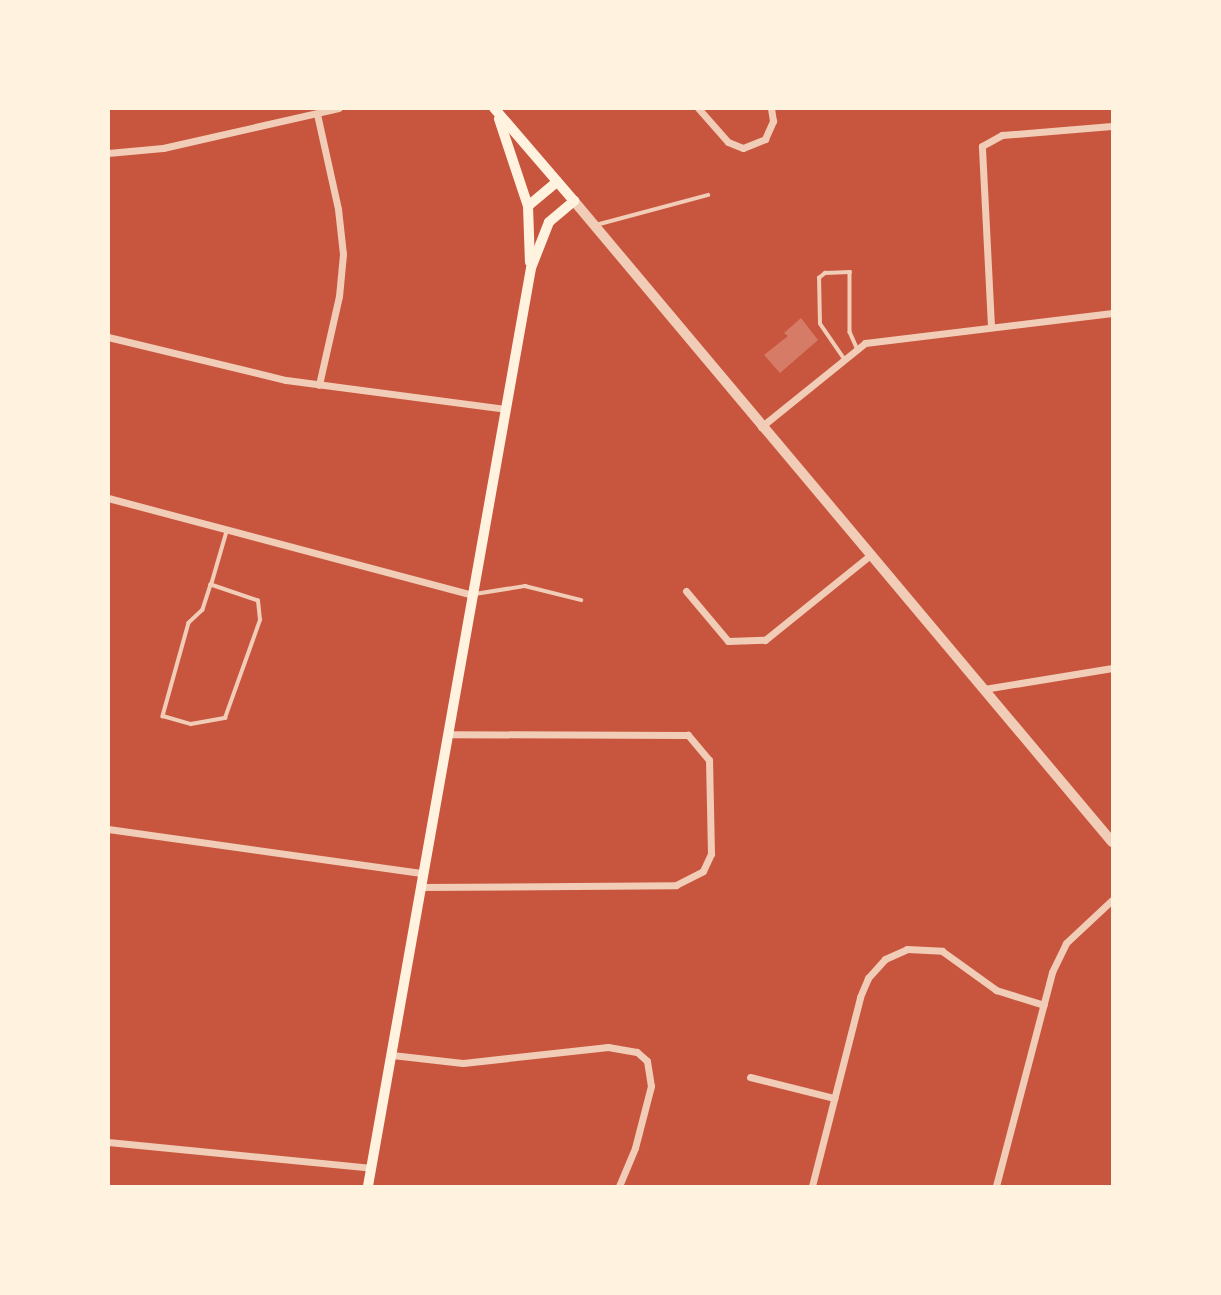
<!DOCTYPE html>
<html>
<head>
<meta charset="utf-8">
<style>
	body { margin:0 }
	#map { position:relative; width:1221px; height:1295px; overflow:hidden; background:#c8553d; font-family:Inter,sans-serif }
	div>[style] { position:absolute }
	.building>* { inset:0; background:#d67c66 }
	.service>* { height:3.5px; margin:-1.75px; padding:0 1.75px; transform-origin:1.75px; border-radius:1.75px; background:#f1ccb7 }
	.minor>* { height:7px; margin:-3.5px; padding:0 3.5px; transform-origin:3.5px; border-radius:3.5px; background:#f1ccb7 }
	.tertiary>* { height:10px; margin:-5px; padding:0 5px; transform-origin:5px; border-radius:5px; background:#f1ccb7 }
	.secondary>* { height:10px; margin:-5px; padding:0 5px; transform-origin:5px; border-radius:5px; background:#fff3e0 }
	span { translate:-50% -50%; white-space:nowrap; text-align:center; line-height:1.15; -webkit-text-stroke:6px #fff3e0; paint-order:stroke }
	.frame { position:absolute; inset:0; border:110px solid #fff3e0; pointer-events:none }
</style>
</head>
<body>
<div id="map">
	<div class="building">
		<div style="clip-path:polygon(801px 318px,818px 340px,780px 373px,764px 355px,788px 336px,784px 333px)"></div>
	</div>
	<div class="service">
		<div style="left:596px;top:225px;width:116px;rotate:-15deg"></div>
		<div style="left:844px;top:359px;width:42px;rotate:-124.4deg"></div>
		<div style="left:820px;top:324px;width:46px;rotate:-91.2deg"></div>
		<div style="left:819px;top:278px;width:8px;rotate:-40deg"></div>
		<div style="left:825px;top:273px;width:25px;rotate:-2deg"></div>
		<div style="left:850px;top:272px;width:60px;rotate:90deg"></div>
		<div style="left:850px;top:332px;width:17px;rotate:66deg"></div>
		<div style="left:211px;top:585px;width:26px;rotate:108deg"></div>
		<div style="left:203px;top:610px;width:19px;rotate:137deg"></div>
		<div style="left:189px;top:623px;width:97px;rotate:105.6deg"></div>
		<div style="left:163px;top:716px;width:29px;rotate:16deg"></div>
		<div style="left:191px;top:724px;width:35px;rotate:-10deg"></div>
		<div style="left:225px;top:718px;width:104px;rotate:-70.3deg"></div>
		<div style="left:260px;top:620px;width:19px;rotate:-96deg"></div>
		<div style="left:258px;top:601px;width:50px;rotate:-161.2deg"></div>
		<div style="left:211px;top:585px;width:57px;rotate:-73.8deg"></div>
		<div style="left:475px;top:594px;width:51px;rotate:-9.1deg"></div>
		<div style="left:525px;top:586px;width:58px;rotate:14deg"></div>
	</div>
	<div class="minor">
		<div style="left:698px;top:108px;width:45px;rotate:48.6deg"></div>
		<div style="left:728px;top:142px;width:16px;rotate:22deg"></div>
		<div style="left:743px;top:148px;width:24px;rotate:-22deg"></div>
		<div style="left:765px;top:139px;width:20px;rotate:-66deg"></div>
		<div style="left:773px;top:121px;width:13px;rotate:-99deg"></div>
		<div style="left:317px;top:114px;width:97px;rotate:77.5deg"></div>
		<div style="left:338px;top:209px;width:45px;rotate:83.7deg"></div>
		<div style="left:343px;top:254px;width:42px;rotate:95.4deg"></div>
		<div style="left:339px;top:296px;width:91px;rotate:102.7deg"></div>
		<div style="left:108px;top:153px;width:55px;rotate:-5.2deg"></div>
		<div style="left:163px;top:148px;width:180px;rotate:-12.8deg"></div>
		<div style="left:991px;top:326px;width:180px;rotate:-92.9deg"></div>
		<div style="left:982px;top:146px;width:23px;rotate:-29deg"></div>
		<div style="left:1002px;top:135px;width:110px;rotate:-4.7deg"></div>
		<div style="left:108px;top:337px;width:183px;rotate:13.6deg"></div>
		<div style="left:286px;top:380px;width:221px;rotate:7.5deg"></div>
		<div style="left:761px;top:427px;width:134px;rotate:-38.9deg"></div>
		<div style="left:865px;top:343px;width:249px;rotate:-6.9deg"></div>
		<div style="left:108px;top:498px;width:378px;rotate:14.9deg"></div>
		<div style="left:686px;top:591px;width:65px;rotate:50deg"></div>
		<div style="left:728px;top:641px;width:37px;rotate:-2deg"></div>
		<div style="left:765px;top:640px;width:134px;rotate:-38.9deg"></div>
		<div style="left:984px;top:689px;width:130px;rotate:-9.3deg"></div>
		<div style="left:108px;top:829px;width:318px;rotate:8deg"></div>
		<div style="left:420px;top:887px;width:256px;rotate:-0.4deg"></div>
		<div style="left:676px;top:885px;width:30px;rotate:-27deg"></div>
		<div style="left:703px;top:871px;width:19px;rotate:-65deg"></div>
		<div style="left:711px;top:854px;width:94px;rotate:-91.2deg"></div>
		<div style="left:709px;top:760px;width:33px;rotate:-130deg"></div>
		<div style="left:688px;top:735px;width:240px;rotate:-179.8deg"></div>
		<div style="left:392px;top:1055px;width:71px;rotate:6.4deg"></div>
		<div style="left:463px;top:1063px;width:146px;rotate:-6.3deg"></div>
		<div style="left:608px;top:1047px;width:29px;rotate:10deg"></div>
		<div style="left:637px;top:1052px;width:13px;rotate:42deg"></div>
		<div style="left:647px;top:1061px;width:25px;rotate:81deg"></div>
		<div style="left:651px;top:1086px;width:64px;rotate:104.5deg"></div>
		<div style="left:635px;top:1148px;width:41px;rotate:112.8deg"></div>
		<div style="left:750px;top:1077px;width:87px;rotate:14deg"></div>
		<div style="left:108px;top:1142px;width:265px;rotate:5.6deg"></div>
		<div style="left:812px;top:1186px;width:195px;rotate:-75.7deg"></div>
		<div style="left:860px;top:997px;width:21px;rotate:-67deg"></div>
		<div style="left:868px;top:978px;width:25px;rotate:-48deg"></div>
		<div style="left:885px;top:959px;width:24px;rotate:-24deg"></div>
		<div style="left:907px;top:949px;width:35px;rotate:3deg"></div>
		<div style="left:942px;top:951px;width:67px;rotate:35.8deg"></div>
		<div style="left:996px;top:990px;width:50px;rotate:17.4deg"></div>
		<div style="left:996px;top:1186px;width:221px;rotate:-75.3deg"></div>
		<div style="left:1052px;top:972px;width:32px;rotate:-64deg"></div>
		<div style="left:1066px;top:943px;width:63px;rotate:-43.1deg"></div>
	</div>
	<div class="tertiary">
		<div style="left:574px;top:201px;width:837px;rotate:49.99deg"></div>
	</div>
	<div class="secondary">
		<div style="left:499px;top:119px;width:92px;rotate:71.6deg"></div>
		<div style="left:528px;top:206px;width:56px;rotate:88deg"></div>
		<div style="left:528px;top:206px;width:38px;rotate:-40deg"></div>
		<div style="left:368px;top:1186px;width:932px;rotate:-79.93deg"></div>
		<div style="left:531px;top:268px;width:49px;rotate:-68.6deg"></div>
		<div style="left:549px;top:222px;width:33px;rotate:-40deg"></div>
		<div style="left:574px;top:201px;width:123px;rotate:-130.7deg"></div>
	</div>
	<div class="frame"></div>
</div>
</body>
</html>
